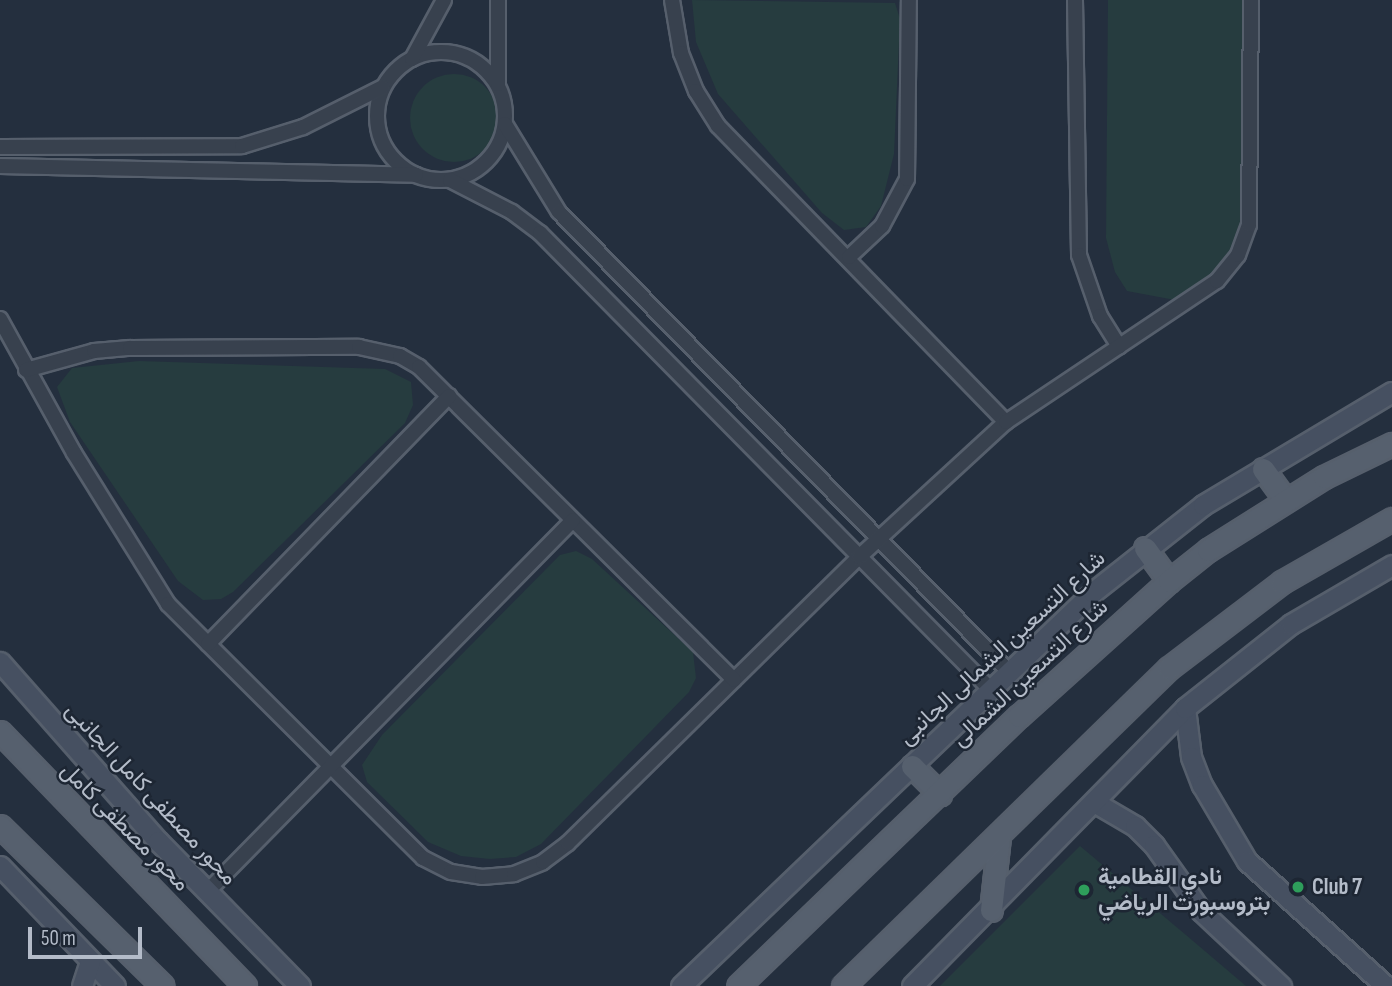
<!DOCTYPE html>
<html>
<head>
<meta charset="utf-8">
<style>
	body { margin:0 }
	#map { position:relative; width:1392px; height:986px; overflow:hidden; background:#242f3e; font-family:"Sofia Sans Condensed",Vazirmatn,sans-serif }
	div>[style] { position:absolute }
	.green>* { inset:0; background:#263c3f }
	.round { border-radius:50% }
	.roads { filter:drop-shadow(2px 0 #565f6c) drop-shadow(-2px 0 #565f6c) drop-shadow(0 2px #565f6c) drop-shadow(0 -2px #565f6c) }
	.street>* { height:14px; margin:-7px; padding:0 7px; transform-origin:7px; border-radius:7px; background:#38414e }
	.street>.ring { margin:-7px; padding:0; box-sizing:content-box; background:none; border:14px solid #38414e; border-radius:50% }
	.secondary>* { height:19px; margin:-9.5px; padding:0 9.5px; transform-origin:9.5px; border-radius:9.5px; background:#465061 }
	.primary>* { height:21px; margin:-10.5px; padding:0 10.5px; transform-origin:10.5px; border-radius:10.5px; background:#56606e }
	.dots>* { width:19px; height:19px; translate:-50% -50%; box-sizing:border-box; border:4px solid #1d2633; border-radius:50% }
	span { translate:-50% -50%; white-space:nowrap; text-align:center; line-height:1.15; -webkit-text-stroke:5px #1d2633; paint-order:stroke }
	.street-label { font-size:23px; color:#b4bcc9 }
	.poi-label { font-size:23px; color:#b4bcc9; font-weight:700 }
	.left { translate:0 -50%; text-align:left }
	.scale { position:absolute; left:28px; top:927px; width:114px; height:32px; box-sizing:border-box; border:4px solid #b4bcc9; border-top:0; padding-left:9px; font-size:21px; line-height:24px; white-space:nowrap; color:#b4bcc9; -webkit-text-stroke:5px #1d2633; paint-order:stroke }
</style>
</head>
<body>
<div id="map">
	<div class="green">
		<div style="clip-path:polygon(692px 0,895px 3px,900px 19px,894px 154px,881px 206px,866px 227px,844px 230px,822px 213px,718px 94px,696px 42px)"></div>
		<div style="clip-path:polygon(1108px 0,1243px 0,1244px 178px,1238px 242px,1216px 270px,1175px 300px,1127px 291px,1115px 272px,1106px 238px)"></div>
		<div class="round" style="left:410px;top:74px;width:88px;height:88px"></div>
		<div style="clip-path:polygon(139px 361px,385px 369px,411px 382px,413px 405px,405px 423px,233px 592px,221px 599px,203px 600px,178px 581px,70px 422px,57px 387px,72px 368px)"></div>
		<div style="clip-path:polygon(576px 551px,592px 559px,693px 652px,696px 678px,689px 692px,541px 844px,516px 857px,490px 859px,461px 856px,428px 842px,367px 782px,362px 765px,382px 735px,560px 555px)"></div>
		<div style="clip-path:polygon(1080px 846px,1186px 935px,1246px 986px,940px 986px)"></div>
	</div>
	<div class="roads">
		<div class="street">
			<div style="left:672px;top:0;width:54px;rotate:80.4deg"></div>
			<div style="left:681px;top:53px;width:41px;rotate:68.5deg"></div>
			<div style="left:696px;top:91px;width:41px;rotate:57.8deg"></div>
			<div style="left:718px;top:126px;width:413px;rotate:45.8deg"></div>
			<div style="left:1075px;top:0;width:255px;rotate:89.1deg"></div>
			<div style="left:1079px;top:255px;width:65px;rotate:71deg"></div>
			<div style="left:1100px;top:316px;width:36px;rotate:58deg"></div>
			<div class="ring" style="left:377px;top:52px;width:114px;height:114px"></div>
			<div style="left:412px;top:59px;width:67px;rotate:-61.5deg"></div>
			<div style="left:498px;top:84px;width:84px;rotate:-90deg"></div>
			<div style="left:505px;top:124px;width:103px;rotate:58.5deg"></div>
			<div style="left:559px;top:212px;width:642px;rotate:45.63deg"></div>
			<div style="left:0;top:147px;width:242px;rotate:-0.2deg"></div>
			<div style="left:242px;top:146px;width:64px;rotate:-17.3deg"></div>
			<div style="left:303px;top:127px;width:89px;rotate:-26.6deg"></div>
			<div style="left:0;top:166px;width:416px;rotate:1.2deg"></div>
			<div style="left:450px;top:180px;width:70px;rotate:27.3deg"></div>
			<div style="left:512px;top:212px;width:35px;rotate:37deg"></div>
			<div style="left:540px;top:233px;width:641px;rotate:45.38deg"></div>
			<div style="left:849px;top:257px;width:45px;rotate:-43.2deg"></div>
			<div style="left:882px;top:226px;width:53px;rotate:-62deg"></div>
			<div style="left:907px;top:179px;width:179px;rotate:-89.4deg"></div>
			<div style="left:0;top:319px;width:153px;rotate:61.1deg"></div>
			<div style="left:74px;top:453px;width:178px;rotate:58.1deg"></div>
			<div style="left:168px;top:604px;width:360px;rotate:44.9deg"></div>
			<div style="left:423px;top:858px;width:31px;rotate:27deg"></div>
			<div style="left:451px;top:872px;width:31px;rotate:9deg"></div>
			<div style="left:482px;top:877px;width:32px;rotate:-5deg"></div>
			<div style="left:514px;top:874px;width:31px;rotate:-22deg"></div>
			<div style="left:543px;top:862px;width:31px;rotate:-37deg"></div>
			<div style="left:568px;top:843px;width:408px;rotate:-44.5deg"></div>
			<div style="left:859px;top:557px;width:200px;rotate:-42.6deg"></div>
			<div style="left:1006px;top:422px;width:254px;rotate:-33.8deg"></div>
			<div style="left:1217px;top:281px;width:33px;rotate:-51deg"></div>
			<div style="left:1238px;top:255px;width:32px;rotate:-70deg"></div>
			<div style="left:1249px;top:225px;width:225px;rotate:-89.5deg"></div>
			<div style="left:26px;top:370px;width:71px;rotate:-15.6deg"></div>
			<div style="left:94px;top:351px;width:36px;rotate:-5deg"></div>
			<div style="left:130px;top:348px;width:229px;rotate:-0.3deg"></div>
			<div style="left:359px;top:347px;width:42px;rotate:12.4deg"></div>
			<div style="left:400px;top:356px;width:22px;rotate:30deg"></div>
			<div style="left:419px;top:367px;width:444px;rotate:44.8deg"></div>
			<div style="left:208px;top:644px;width:346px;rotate:-45.8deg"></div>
			<div style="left:208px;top:891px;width:520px;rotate:-45.47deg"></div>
		</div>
		<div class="secondary">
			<div style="left:0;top:662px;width:239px;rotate:48.6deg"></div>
			<div style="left:158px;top:841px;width:203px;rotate:45.6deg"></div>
			<div style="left:1185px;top:708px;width:49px;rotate:83deg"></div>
			<div style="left:1191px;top:757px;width:30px;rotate:69deg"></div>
			<div style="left:1202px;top:785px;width:88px;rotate:59.4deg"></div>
			<div style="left:1247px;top:861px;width:187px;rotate:42deg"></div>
			<div style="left:1094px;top:802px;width:48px;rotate:30.3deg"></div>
			<div style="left:1135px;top:826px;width:27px;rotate:45deg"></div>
			<div style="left:1154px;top:845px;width:81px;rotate:54.5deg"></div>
			<div style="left:1201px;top:911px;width:110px;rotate:43.2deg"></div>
			<div style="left:0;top:866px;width:166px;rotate:46.2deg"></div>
			<div style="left:82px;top:986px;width:26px;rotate:-72deg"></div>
			<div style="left:681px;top:986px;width:570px;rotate:-43.72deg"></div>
			<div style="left:1093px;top:592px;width:140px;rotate:-38.3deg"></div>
			<div style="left:1203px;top:505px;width:220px;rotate:-30.9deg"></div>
			<div style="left:912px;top:986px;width:390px;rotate:-45.5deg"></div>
			<div style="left:1185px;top:708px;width:135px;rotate:-38.4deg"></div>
			<div style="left:1291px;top:624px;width:117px;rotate:-30.3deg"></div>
		</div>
		<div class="primary">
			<div style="left:1263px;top:469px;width:39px;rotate:54deg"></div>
			<div style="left:1145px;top:548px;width:41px;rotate:54deg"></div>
			<div style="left:0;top:732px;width:353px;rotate:46deg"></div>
			<div style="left:912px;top:766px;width:40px;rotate:45deg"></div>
			<div style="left:0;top:826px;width:228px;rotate:44.5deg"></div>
			<div style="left:991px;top:910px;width:72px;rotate:-83.7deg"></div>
			<div style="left:738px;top:986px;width:390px;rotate:-43.9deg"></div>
			<div style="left:1019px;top:716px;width:202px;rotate:-42deg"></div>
			<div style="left:1169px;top:581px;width:50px;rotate:-38.5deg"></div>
			<div style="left:1208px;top:550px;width:137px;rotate:-32.2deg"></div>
			<div style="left:1324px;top:477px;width:76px;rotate:-25.9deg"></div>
			<div style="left:843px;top:986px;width:455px;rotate:-44.3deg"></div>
			<div style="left:1169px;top:668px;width:142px;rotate:-37.3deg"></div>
			<div style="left:1282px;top:582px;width:127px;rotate:-29.8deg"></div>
		</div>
	</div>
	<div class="dots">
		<div style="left:1298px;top:887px;background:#2e9e5b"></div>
		<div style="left:1084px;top:890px;background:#2e9e5b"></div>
	</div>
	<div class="street-label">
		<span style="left:1002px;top:648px;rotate:-43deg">شارع التسعين الشمالى الجانبى</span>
		<span style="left:1030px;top:673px;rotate:-43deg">شارع التسعين الشمالى</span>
		<span style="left:151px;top:794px;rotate:47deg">محور مصطفى كامل الجانبى</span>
		<span style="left:125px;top:827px;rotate:45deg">محور مصطفى كامل</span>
	</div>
	<div class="poi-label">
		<span class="left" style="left:1098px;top:890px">نادي القطامية<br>بتروسبورت الرياضي</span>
		<span class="left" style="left:1312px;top:887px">Club 7</span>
	</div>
	<div class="scale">50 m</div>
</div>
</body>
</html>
